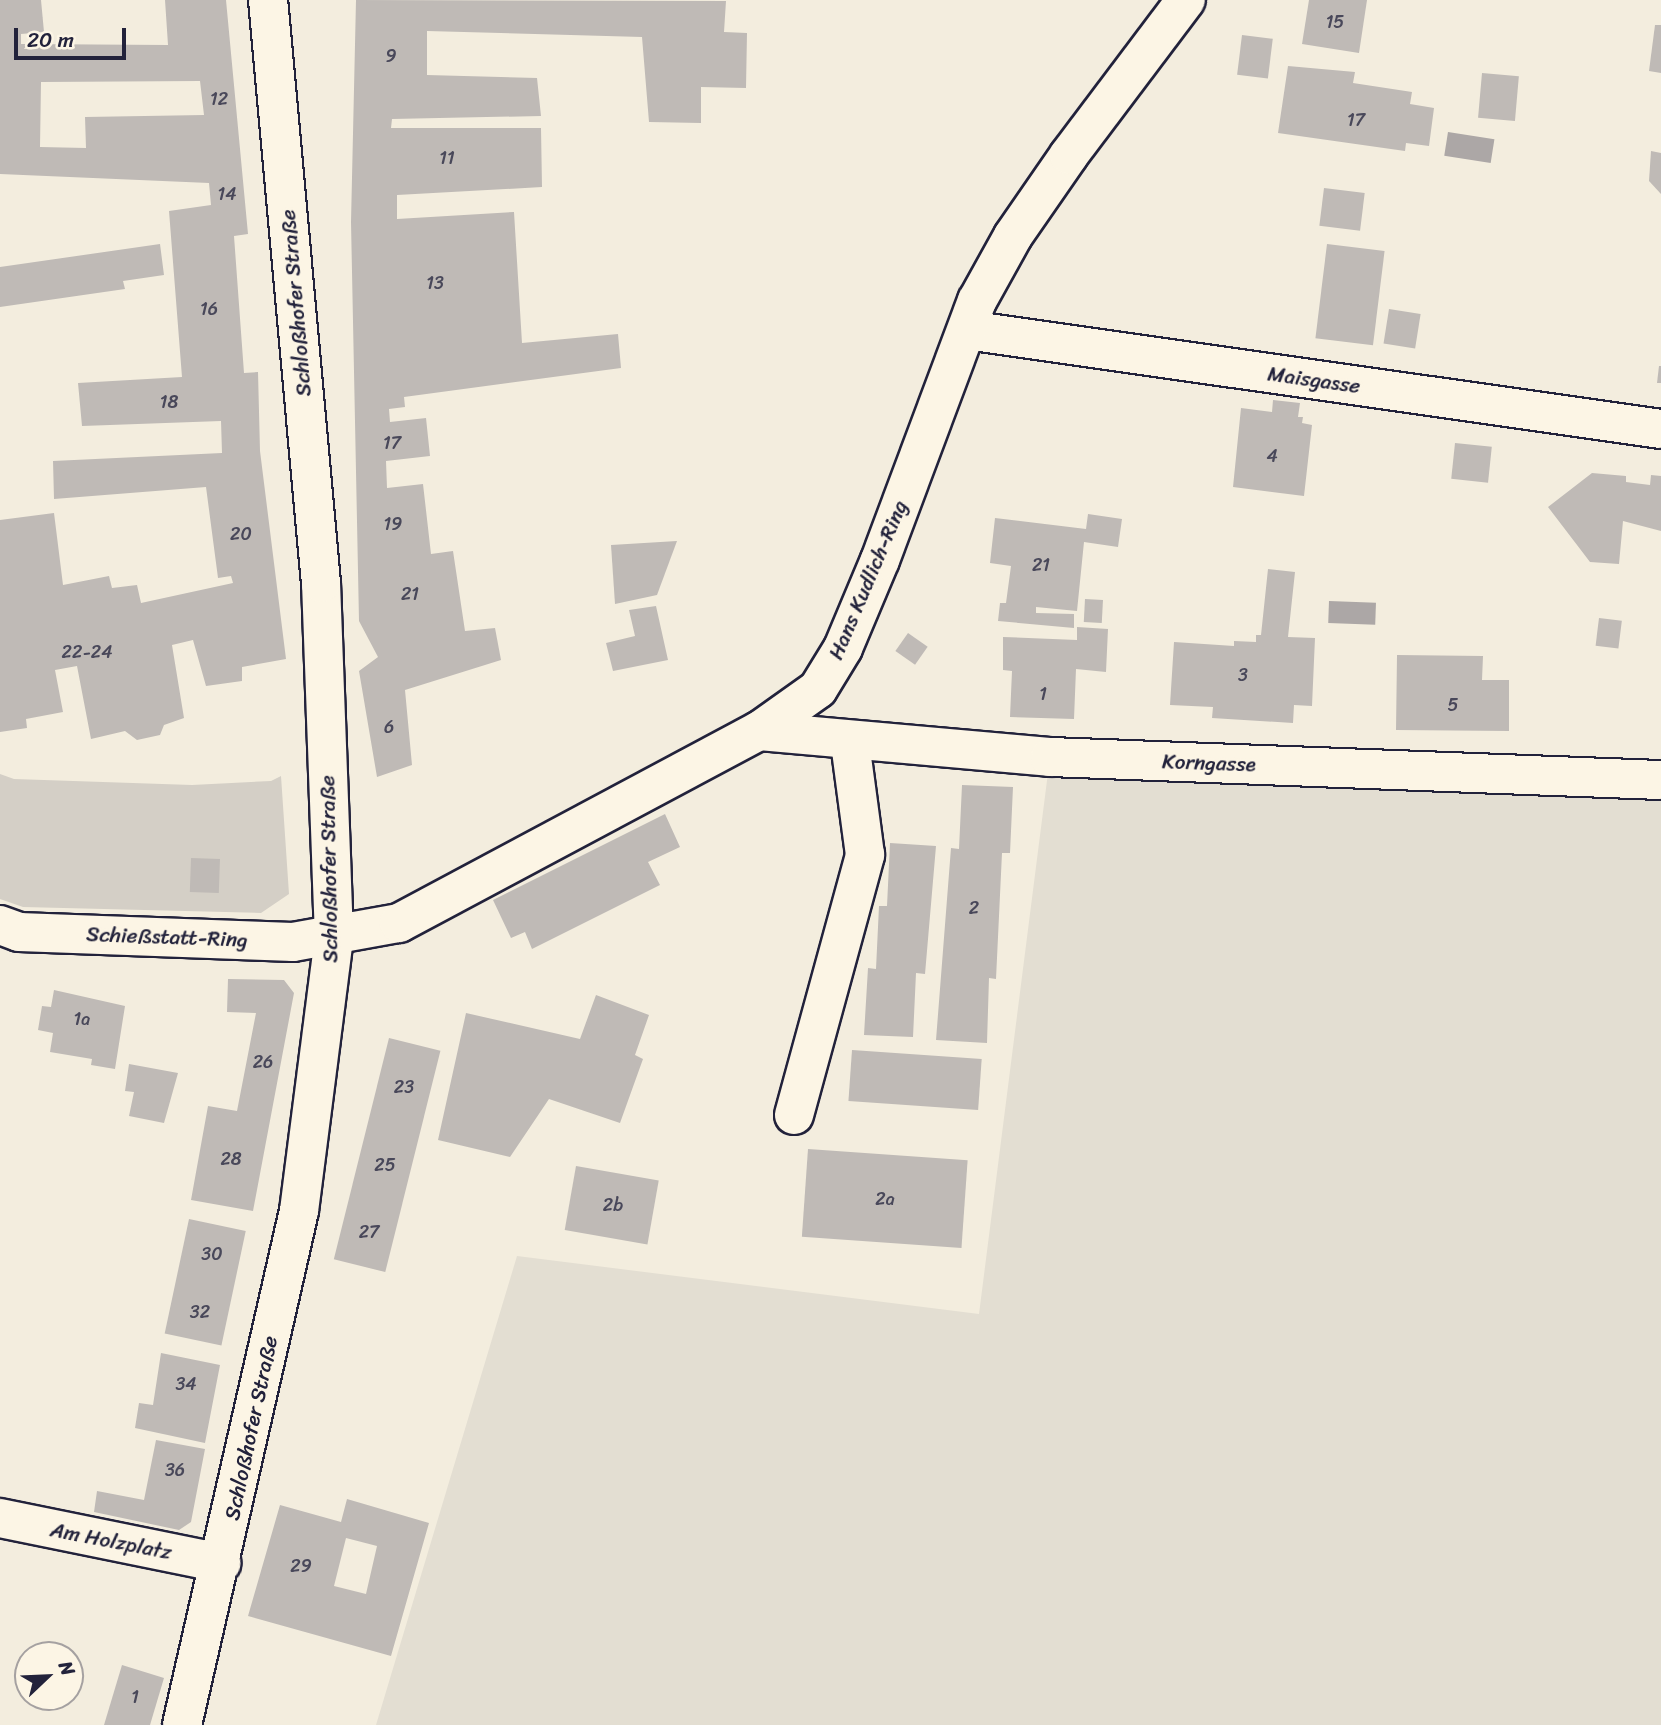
<!DOCTYPE html>
<html>
<head>
<meta charset="utf-8">
<style>
	body { margin:0 }
	#map { position:relative; width:1661px; height:1725px; overflow:hidden; background:#f3edde; font-family:Sriracha,sans-serif }
	div>[style] { position:absolute }
	.built>* { inset:0; background:#e3ded2 }
	.green>* { inset:0; background:#d4cfc6 }
	.water>* { inset:0; background:#aca7a6; transform-origin:0 0 }
	.building>* { inset:0; background:#bfbab6; transform-origin:0 0 }
	.roads { filter:drop-shadow(2px 0 #22223b) drop-shadow(-2px 0 #22223b) drop-shadow(0 2px #22223b) drop-shadow(0 -2px #22223b) }
	.minor>* { height:38px; margin:-19px; padding:0 19px; transform-origin:19px; border-radius:19px; background:#fcf5e5 }
	.major>* { height:38px; margin:-19px; padding:0 19px; transform-origin:19px; border-radius:19px; background:#fcf5e5 }
	span { translate:-50% -50%; white-space:nowrap; text-align:center; line-height:1.15; -webkit-text-stroke:5px #fcf5e5; paint-order:stroke }
	.number-label { font-size:18px; color:#49485a }
	.number-label span { -webkit-text-stroke-width:0 }
	.street-label { font-size:21px; color:#22223b }
	.north { position:absolute; left:14px; top:1641px; width:70px; height:70px; box-sizing:border-box; background:#fcf5e5; border:2px solid #a5a1a1; border-radius:50%; rotate:67deg; font-size:19px; font-weight:700; line-height:28px; text-align:center; color:#22223b }
	.north::after { content:''; display:block; margin:auto; width:24px; height:32px; background:#22223b; clip-path:polygon(50% 0,100% 100%,50% 72%,0 100%) }
	.scale { position:absolute; left:14px; top:28px; width:112px; height:32px; box-sizing:border-box; border:4px solid #22223b; border-top:0; padding-left:9px; font-size:21px; line-height:24px; white-space:nowrap; color:#22223b; -webkit-text-stroke:5px #fcf5e5; paint-order:stroke }
</style>
</head>
<body>
<div id="map">
	<div class="built">
		<div style="clip-path:polygon(1050px 757px,1661px 780px,1661px 1725px,376px 1725px,517px 1256px,979px 1314px)"></div>
	</div>
	<div class="green">
		<div style="clip-path:polygon(0 774px,14px 779px,192px 785px,271px 781px,281px 776px,289px 894px,261px 913px,23px 907px,0 899px)"></div>
	</div>
	<div class="water">
		<div style="left:1448px;top:132px;width:47px;height:24px;rotate:9deg"></div>
		<div style="left:1329px;top:601px;width:47px;height:22px;rotate:2deg"></div>
	</div>
	<div class="building">
		<div style="clip-path:polygon(evenodd,0 0,41px 0,44px 32px,21px 34px,21px 44px,168px 45px,165px 0,226px 0,248px 234px,234px 236px,244px 373px,258px 372px,260px 451px,286px 659px,242px 667px,242px 681px,206px 686px,193px 640px,172px 645px,184px 718px,164px 725px,160px 735px,137px 740px,125px 731px,91px 739px,77px 666px,55px 670px,63px 712px,26px 719px,27px 728px,0 732px,0 520px,54px 513px,63px 585px,109px 576px,112px 588px,137px 585px,141px 603px,233px 583px,231px 576px,218px 578px,206px 487px,54px 499px,53px 461px,222px 453px,221px 421px,82px 426px,78px 383px,182px 377px,169px 211px,211px 205px,209px 183px,0 174px,0 0,200px 81px,204px 115px,85px 117px,86px 148px,40px 147px,41px 82px,200px 81px)"></div>
		<div style="clip-path:polygon(356px 0,726px 1px,724px 32px,747px 33px,746px 88px,701px 87px,701px 123px,649px 122px,642px 37px,427px 31px,427px 75px,537px 78px,541px 116px,392px 119px,391px 128px,541px 128px,542px 187px,397px 195px,397px 219px,514px 212px,522px 343px,618px 334px,621px 368px,404px 397px,405px 407px,389px 409px,390px 422px,426px 418px,430px 456px,386px 461px,387px 488px,423px 484px,431px 554px,453px 551px,465px 631px,495px 628px,501px 660px,405px 690px,412px 765px,377px 777px,359px 671px,378px 657px,359px 621px,351px 222px)"></div>
		<div style="clip-path:polygon(1309px 0,1367px 0,1359px 53px,1302px 44px)"></div>
		<div style="clip-path:polygon(1655px 25px,1661px 25px,1661px 73px,1649px 71px)"></div>
		<div style="left:1242px;top:35px;width:31px;height:40px;rotate:7deg"></div>
		<div style="clip-path:polygon(1288px 66px,1355px 72px,1353px 83px,1412px 92px,1410px 104px,1434px 108px,1429px 146px,1406px 143px,1405px 151px,1278px 133px)"></div>
		<div style="left:1482px;top:73px;width:37px;height:45px;rotate:5deg"></div>
		<div style="clip-path:polygon(1651px 151px,1661px 153px,1661px 194px,1649px 181px)"></div>
		<div style="left:1324px;top:188px;width:41px;height:38px;rotate:7deg"></div>
		<div style="clip-path:polygon(160px 244px,164px 275px,123px 281px,125px 289px,0 307px,0 267px)"></div>
		<div style="left:1327px;top:244px;width:58px;height:95px;rotate:7deg"></div>
		<div style="left:1389px;top:309px;width:32px;height:35px;rotate:9deg"></div>
		<div style="clip-path:polygon(1659px 366px,1661px 366px,1661px 383px,1657px 383px)"></div>
		<div style="clip-path:polygon(1273px 400px,1300px 403px,1298px 417px,1303px 417px,1302px 423px,1312px 425px,1304px 496px,1233px 487px,1241px 408px,1272px 412px)"></div>
		<div style="left:1455px;top:443px;width:37px;height:36px;rotate:6deg"></div>
		<div style="clip-path:polygon(1592px 473px,1626px 476px,1626px 482px,1650px 485px,1651px 475px,1661px 476px,1661px 531px,1623px 521px,1619px 564px,1590px 562px,1548px 507px)"></div>
		<div style="clip-path:polygon(1088px 514px,1122px 519px,1118px 547px,1084px 542px,1077px 611px,1036px 607px,1036px 613px,1074px 614px,1074px 628px,998px 621px,1000px 603px,1006px 603px,1011px 566px,990px 563px,995px 518px,1086px 529px)"></div>
		<div style="clip-path:polygon(677px 541px,657px 595px,615px 604px,611px 545px)"></div>
		<div style="clip-path:polygon(1268px 569px,1295px 572px,1288px 637px,1315px 638px,1312px 706px,1294px 705px,1293px 723px,1212px 718px,1213px 707px,1170px 705px,1174px 642px,1234px 646px,1234px 641px,1256px 642px,1256px 635px,1261px 635px)"></div>
		<div style="left:1085px;top:599px;width:18px;height:23px;rotate:3deg"></div>
		<div style="clip-path:polygon(656px 606px,668px 660px,613px 671px,606px 643px,635px 636px,629px 610px)"></div>
		<div style="left:1599px;top:618px;width:23px;height:28px;rotate:7deg"></div>
		<div style="clip-path:polygon(1077px 627px,1108px 629px,1106px 672px,1076px 669px,1074px 719px,1010px 717px,1012px 671px,1003px 670px,1003px 637px,1077px 640px)"></div>
		<div style="left:908px;top:633px;width:24px;height:22px;rotate:35deg"></div>
		<div style="clip-path:polygon(1397px 655px,1483px 656px,1482px 680px,1509px 680px,1509px 731px,1396px 730px)"></div>
		<div style="clip-path:polygon(962px 785px,1013px 787px,1010px 853px,1002px 853px,996px 979px,989px 978px,987px 1043px,936px 1040px,951px 848px,959px 849px)"></div>
		<div style="clip-path:polygon(665px 814px,680px 847px,648px 862px,660px 885px,532px 949px,525px 932px,511px 938px,493px 900px)"></div>
		<div style="clip-path:polygon(890px 843px,936px 846px,925px 974px,916px 973px,913px 1037px,864px 1035px,868px 968px,876px 969px,879px 906px,887px 906px)"></div>
		<div style="left:191px;top:858px;width:29px;height:34px;rotate:2deg"></div>
		<div style="clip-path:polygon(228px 979px,284px 980px,294px 993px,253px 1211px,191px 1200px,208px 1106px,237px 1111px,256px 1013px,227px 1012px)"></div>
		<div style="clip-path:polygon(54px 990px,125px 1006px,115px 1069px,91px 1065px,92px 1059px,50px 1052px,53px 1033px,38px 1030px,42px 1006px,51px 1007px)"></div>
		<div style="clip-path:polygon(596px 995px,649px 1015px,635px 1055px,643px 1059px,620px 1123px,549px 1099px,510px 1157px,438px 1140px,466px 1013px,580px 1039px)"></div>
		<div style="left:389px;top:1038px;width:53px;height:228px;rotate:14deg"></div>
		<div style="left:852px;top:1050px;width:130px;height:51px;rotate:4deg"></div>
		<div style="clip-path:polygon(129px 1064px,178px 1073px,164px 1123px,129px 1116px,134px 1092px,125px 1091px)"></div>
		<div style="left:808px;top:1149px;width:160px;height:88px;rotate:4deg"></div>
		<div style="left:576px;top:1166px;width:84px;height:65px;rotate:10deg"></div>
		<div style="left:189px;top:1219px;width:58px;height:117px;rotate:12deg"></div>
		<div style="clip-path:polygon(161px 1353px,220px 1365px,205px 1443px,135px 1428px,139px 1403px,153px 1405px)"></div>
		<div style="clip-path:polygon(156px 1440px,205px 1449px,191px 1522px,179px 1530px,94px 1512px,97px 1491px,144px 1500px)"></div>
		<div style="clip-path:polygon(evenodd,347px 1499px,429px 1523px,391px 1656px,248px 1616px,280px 1505px,341px 1522px,347px 1499px,346px 1538px,377px 1546px,366px 1594px,334px 1586px,346px 1538px)"></div>
		<div style="clip-path:polygon(122px 1665px,164px 1678px,150px 1725px,104px 1725px)"></div>
	</div>
	<div class="roads">
		<div class="minor">
			<div style="left:967px;top:330px;width:701px;rotate:8.12deg"></div>
			<div style="left:759px;top:731px;width:292px;rotate:5.1deg"></div>
			<div style="left:1050px;top:757px;width:611px;rotate:2.16deg"></div>
			<div style="left:0;top:925px;width:20px;rotate:20deg"></div>
			<div style="left:19px;top:932px;width:274px;rotate:2.1deg"></div>
			<div style="left:293px;top:942px;width:108px;rotate:-10.2deg"></div>
			<div style="left:399px;top:923px;width:408px;rotate:-28.1deg"></div>
			<div style="left:759px;top:731px;width:72px;rotate:-35.4deg"></div>
			<div style="left:818px;top:689px;width:48px;rotate:-58.6deg"></div>
			<div style="left:843px;top:648px;width:95px;rotate:-67.2deg"></div>
			<div style="left:880px;top:560px;width:277px;rotate:-69.5deg"></div>
			<div style="left:977px;top:301px;width:74px;rotate:-61deg"></div>
			<div style="left:1013px;top:236px;width:98px;rotate:-55.3deg"></div>
			<div style="left:1069px;top:155px;width:194px;rotate:-53deg"></div>
			<div style="left:794px;top:1115px;width:270px;rotate:-74.7deg"></div>
			<div style="left:865px;top:855px;width:114px;rotate:-97.6deg"></div>
			<div style="left:0;top:1518px;width:226px;rotate:11.5deg"></div>
		</div>
		<div class="major">
			<div style="left:182px;top:1725px;width:527px;rotate:-77.18deg"></div>
			<div style="left:299px;top:1211px;width:276px;rotate:-82.7deg"></div>
			<div style="left:334px;top:937px;width:354px;rotate:-92.1deg"></div>
			<div style="left:321px;top:583px;width:585px;rotate:-95.19deg"></div>
		</div>
	</div>
	<div class="number-label">
		<span style="left:1335px;top:22px">15</span>
		<span style="left:391px;top:56px">9</span>
		<span style="left:219px;top:99px">12</span>
		<span style="left:1356px;top:120px">17</span>
		<span style="left:447px;top:158px">11</span>
		<span style="left:227px;top:194px">14</span>
		<span style="left:435px;top:283px">13</span>
		<span style="left:209px;top:309px">16</span>
		<span style="left:169px;top:402px">18</span>
		<span style="left:392px;top:443px">17</span>
		<span style="left:1272px;top:456px">4</span>
		<span style="left:393px;top:524px">19</span>
		<span style="left:241px;top:534px">20</span>
		<span style="left:1041px;top:565px">21</span>
		<span style="left:410px;top:594px">21</span>
		<span style="left:87px;top:652px">22-24</span>
		<span style="left:1243px;top:675px">3</span>
		<span style="left:1043px;top:694px">1</span>
		<span style="left:1453px;top:705px">5</span>
		<span style="left:389px;top:727px">6</span>
		<span style="left:974px;top:908px">2</span>
		<span style="left:82px;top:1019px">1a</span>
		<span style="left:263px;top:1062px">26</span>
		<span style="left:404px;top:1087px">23</span>
		<span style="left:231px;top:1159px">28</span>
		<span style="left:385px;top:1165px">25</span>
		<span style="left:885px;top:1199px">2a</span>
		<span style="left:613px;top:1205px">2b</span>
		<span style="left:369px;top:1232px">27</span>
		<span style="left:212px;top:1254px">30</span>
		<span style="left:200px;top:1312px">32</span>
		<span style="left:186px;top:1384px">34</span>
		<span style="left:175px;top:1470px">36</span>
		<span style="left:301px;top:1566px">29</span>
		<span style="left:135px;top:1697px">1</span>
	</div>
	<div class="street-label">
		<span style="left:296px;top:303px;rotate:-95deg">Schloßhofer Straße</span>
		<span style="left:1314px;top:380px;rotate:8deg">Maisgasse</span>
		<span style="left:868px;top:580px;rotate:-67deg">Hans Kudlich-Ring</span>
		<span style="left:1209px;top:763px;rotate:2deg">Korngasse</span>
		<span style="left:329px;top:869px;rotate:-91deg">Schloßhofer Straße</span>
		<span style="left:167px;top:937px;rotate:2deg">Schießstatt-Ring</span>
		<span style="left:251px;top:1428px;rotate:-78deg">Schloßhofer Straße</span>
		<span style="left:111px;top:1541px;rotate:11deg">Am Holzplatz</span>
	</div>
	<div class="north">N</div>
	<div class="scale">20 m</div>
</div>
</body>
</html>
